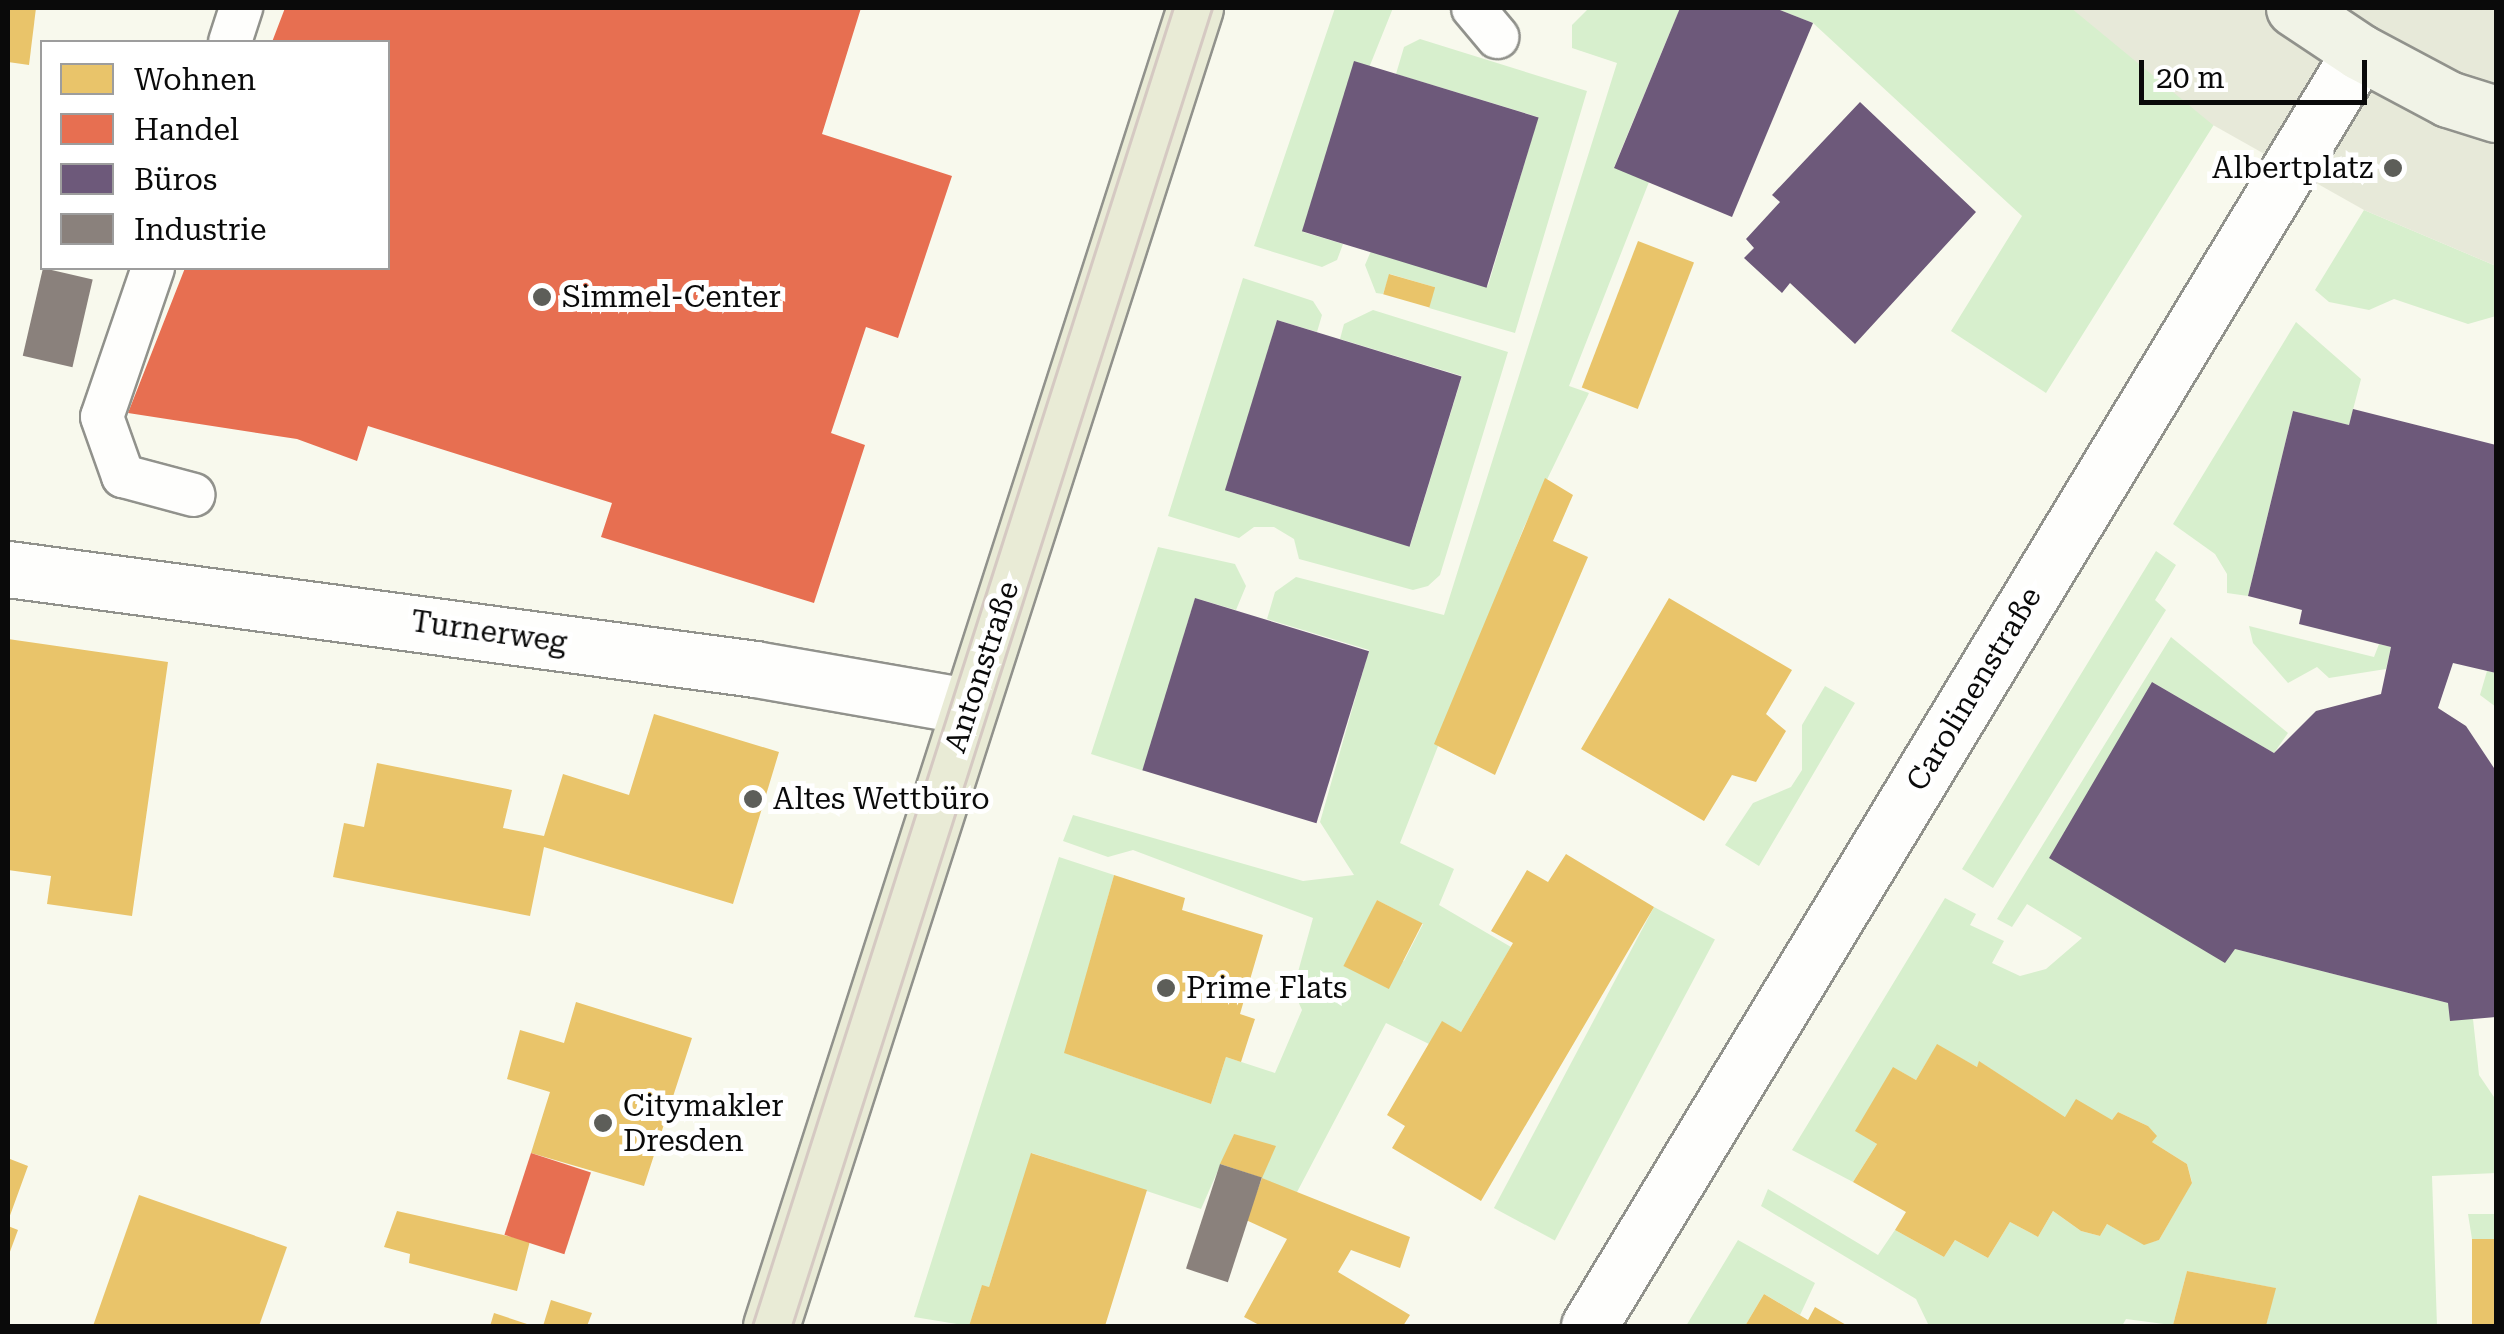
<!DOCTYPE html>
<html>
<head>
<meta charset="utf-8">
<style>
	body { margin:0 }
	#map { position:relative; width:2504px; height:1334px; overflow:hidden; background:#f8f9ed; font-family:"Roboto Serif",serif }
	div>[style] { position:absolute }
	.green>* { inset:0; background:#d7efcd; transform-origin:0 0 }
	.plaza>* { inset:0; background:#e7e9d9 }
	.homes>* { inset:0; background:#e9c46a; transform-origin:0 0 }
	.shops>* { inset:0; background:#e76f51; transform-origin:0 0 }
	.offices>* { inset:0; background:#6d597a; transform-origin:0 0 }
	.industry>* { inset:0; background:#8a817c; transform-origin:0 0 }
	.roads { filter:drop-shadow(2px 0 #91928c) drop-shadow(-2px 0 #91928c) drop-shadow(0 2px #91928c) drop-shadow(0 -2px #91928c) }
	.service>* { height:42px; margin:-21px; padding:0 21px; transform-origin:21px; border-radius:21px; background:#fefefc }
	.minor>* { height:55px; margin:-27.5px; padding:0 27.5px; transform-origin:27.5px; border-radius:27.5px; background:#fefefc }
	.secondary>* { height:55px; margin:-27.5px; padding:0 27.5px; transform-origin:27.5px; border-radius:27.5px; background:#f1f3e7 }
	.primary>* { height:55px; margin:-27.5px; padding:0 27.5px; transform-origin:27.5px; border-radius:27.5px; background:#e9ebd6 }
	.tram>* { height:2.5px; margin:-1.25px; padding:0 1.25px; transform-origin:1.25px; border-radius:1.25px; background:#d5c9c2 }
	.dots>* { width:28px; height:28px; translate:-50% -50%; box-sizing:border-box; border:5px solid #fff; border-radius:50% }
	span { translate:-50% -50%; white-space:nowrap; text-align:center; line-height:1.15; -webkit-text-stroke:10px #fff; paint-order:stroke }
	.poi-label { font-size:30px; color:#0a0a0a }
	.right { translate:-100% -50%; text-align:right }
	.left { translate:0 -50%; text-align:left }
	.street-label { font-size:30px; color:#0a0a0a }
	.frame { position:absolute; inset:0; border:10px solid #0a0a0a; pointer-events:none }
	.legend { position:absolute; left:40px; top:40px; width:350px; height:230px; box-sizing:border-box; background:#fff; border:2px solid #9d9d9d; margin:0; padding:12px 18px; list-style:none; font-size:30px; color:#0a0a0a }
	.legend li { display:flex; align-items:center; gap:20px; height:50px }
	.legend b { width:50px; border:2px solid #9d9d9d }
	.scale { position:absolute; left:2139px; top:60px; width:228px; height:45px; box-sizing:border-box; border:5px solid #0a0a0a; border-top:0; padding-left:12px; font-size:30px; line-height:35px; white-space:nowrap; color:#0a0a0a; -webkit-text-stroke:8px #fff; paint-order:stroke }
</style>
</head>
<body>
<div id="map">
	<div class="green">
		<div style="clip-path:polygon(1335px 8px,1393px 8px,1303px 232px,1343px 244px,1337px 260px,1322px 267px,1254px 246px)"></div>
		<div style="clip-path:polygon(evenodd,1589px 8px,1680px 8px,1614px 167px,1649px 182px,1569px 386px,1589px 393px,1524px 527px,1400px 843px,1454px 869px,1439px 905px,1511px 947px,1461px 1032px,1442px 1022px,1429px 1044px,1386px 1023px,1296px 1194px,1262px 1178px,1234px 1134px,1201px 1209px,1032px 1153px,989px 1287px,982px 1286px,969px 1326px,914px 1317px,1059px 857px,1114px 875px,1065px 1053px,1211px 1104px,1226px 1057px,1275px 1073px,1302px 1010px,1293px 990px,1313px 918px,1133px 850px,1108px 857px,1063px 841px,1073px 815px,1303px 881px,1354px 875px,1320px 822px,1369px 650px,1267px 619px,1275px 592px,1296px 577px,1444px 615px,1617px 63px,1572px 48px,1572px 25px,1589px 8px,1377px 900px,1423px 924px,1404px 961px,1349px 969px,1377px 900px)"></div>
		<div style="clip-path:polygon(1775px 8px,2113px 8px,2230px 99px,2046px 393px,1951px 331px,2022px 216px,1813px 23px)"></div>
		<div style="clip-path:polygon(1420px 39px,1587px 91px,1515px 333px,1429px 308px,1434px 287px,1390px 274px,1383px 294px,1376px 293px,1365px 265px,1371px 251px,1488px 286px,1538px 117px,1396px 74px,1404px 47px)"></div>
		<div style="clip-path:polygon(2364px 210px,2496px 266px,2496px 316px,2468px 324px,2394px 299px,2369px 310px,2329px 302px,2315px 290px)"></div>
		<div style="clip-path:polygon(1243px 278px,1313px 301px,1322px 315px,1317px 332px,1277px 320px,1227px 491px,1410px 546px,1462px 376px,1340px 339px,1344px 324px,1373px 310px,1508px 352px,1440px 575px,1428px 586px,1413px 590px,1299px 559px,1294px 539px,1274px 527px,1254px 527px,1239px 538px,1168px 516px)"></div>
		<div style="clip-path:polygon(2296px 322px,2361px 379px,2349px 425px,2293px 411px,2248px 596px,2227px 593px,2227px 574px,2215px 554px,2173px 524px)"></div>
		<div style="clip-path:polygon(1158px 547px,1235px 564px,1246px 586px,1236px 610px,1195px 598px,1144px 771px,1091px 754px)"></div>
		<div style="clip-path:polygon(2156px 551px,2176px 565px,2155px 600px,2166px 610px,1993px 888px,1962px 869px)"></div>
		<div style="clip-path:polygon(2249px 626px,2374px 657px,2379px 644px,2391px 647px,2386px 669px,2329px 678px,2317px 667px,2288px 683px,2253px 643px)"></div>
		<div style="clip-path:polygon(2171px 637px,2288px 733px,2274px 753px,2152px 682px,2235px 949px,2448px 1003px,2473px 1019px,2479px 1075px,2496px 1100px,2496px 1173px,2432px 1176px,2437px 1326px,2266px 1326px,2275px 1288px,2187px 1271px,2173px 1325px,2179px 1326px,2126px 1319px,2122px 1326px,1929px 1326px,1916px 1299px,1761px 1206px,1768px 1189px,1878px 1255px,1895px 1230px,1944px 1257px,1955px 1240px,1988px 1258px,2010px 1222px,2038px 1237px,2053px 1211px,2081px 1231px,2100px 1236px,2107px 1224px,2144px 1244px,2159px 1240px,2192px 1182px,2187px 1164px,2152px 1142px,2148px 1126px,2118px 1112px,2112px 1120px,2065px 1117px,1980px 1062px,1977px 1067px,1937px 1045px,1916px 1080px,1894px 1068px,1856px 1131px,1877px 1144px,1853px 1182px,1792px 1150px,1945px 898px,1976px 914px,1970px 925px,2004px 941px,1992px 963px,2020px 976px,2046px 969px,2082px 938px,2027px 904px,2012px 927px,1997px 919px)"></div>
		<div style="clip-path:polygon(2487px 671px,2496px 673px,2496px 707px,2480px 695px)"></div>
		<div style="clip-path:polygon(1825px 686px,1855px 703px,1759px 866px,1725px 845px,1753px 803px,1791px 787px,1802px 770px,1802px 725px)"></div>
		<div style="left:1654px;top:907px;width:69px;height:341px;rotate:28deg"></div>
		<div style="clip-path:polygon(2468px 1214px,2496px 1214px,2496px 1239px,2472px 1239px)"></div>
		<div style="clip-path:polygon(1738px 1240px,1815px 1283px,1800px 1315px,1764px 1294px,1745px 1326px,1686px 1326px)"></div>
	</div>
	<div class="plaza">
		<div style="clip-path:polygon(2071px 8px,2496px 8px,2496px 266px,2364px 210px,2213px 125px)"></div>
	</div>
	<div class="homes">
		<div style="clip-path:polygon(8px 8px,36px 8px,29px 65px,8px 62px)"></div>
		<div style="left:1638px;top:241px;width:60px;height:157px;rotate:21deg"></div>
		<div style="left:1389px;top:274px;width:48px;height:21px;rotate:16deg"></div>
		<div style="clip-path:polygon(1545px 478px,1573px 495px,1553px 541px,1588px 557px,1495px 775px,1434px 744px)"></div>
		<div style="clip-path:polygon(1669px 598px,1792px 670px,1766px 714px,1786px 731px,1756px 782px,1732px 775px,1704px 821px,1581px 749px)"></div>
		<div style="clip-path:polygon(8px 639px,168px 662px,132px 916px,47px 904px,51px 876px,8px 870px)"></div>
		<div style="clip-path:polygon(654px 714px,779px 752px,733px 904px,544px 847px,530px 916px,333px 877px,344px 823px,364px 827px,377px 763px,512px 790px,503px 828px,544px 836px,563px 774px,629px 795px)"></div>
		<div style="clip-path:polygon(1566px 854px,1654px 907px,1481px 1201px,1392px 1148px,1405px 1126px,1387px 1115px,1442px 1021px,1461px 1032px,1513px 943px,1491px 931px,1527px 870px,1548px 882px)"></div>
		<div style="clip-path:polygon(1114px 875px,1185px 898px,1182px 910px,1263px 935px,1240px 1014px,1255px 1019px,1249px 1037px,1241px 1062px,1226px 1057px,1211px 1104px,1064px 1053px)"></div>
		<div style="left:1377px;top:900px;width:51px;height:74px;rotate:27deg"></div>
		<div style="clip-path:polygon(576px 1002px,692px 1038px,644px 1186px,531px 1153px,550px 1092px,507px 1079px,520px 1030px,564px 1043px)"></div>
		<div style="clip-path:polygon(1937px 1044px,1977px 1067px,1979px 1061px,2065px 1117px,2076px 1099px,2112px 1120px,2118px 1112px,2148px 1126px,2157px 1136px,2152px 1142px,2187px 1164px,2192px 1183px,2159px 1240px,2144px 1245px,2107px 1224px,2100px 1236px,2081px 1231px,2053px 1211px,2038px 1237px,2010px 1222px,1988px 1258px,1955px 1240px,1944px 1257px,1895px 1230px,1906px 1212px,1853px 1182px,1877px 1144px,1855px 1131px,1893px 1067px,1916px 1080px)"></div>
		<div style="clip-path:polygon(1234px 1134px,1276px 1146px,1262px 1178px,1220px 1164px)"></div>
		<div style="clip-path:polygon(8px 1149px,10px 1159px,28px 1166px,8px 1221px)"></div>
		<div style="clip-path:polygon(1031px 1153px,1147px 1190px,1105px 1326px,969px 1326px,982px 1285px,989px 1287px)"></div>
		<div style="clip-path:polygon(1262px 1178px,1410px 1237px,1400px 1268px,1351px 1250px,1338px 1272px,1410px 1315px,1403px 1326px,1261px 1326px,1244px 1317px,1287px 1239px,1246px 1220px)"></div>
		<div style="clip-path:polygon(139px 1195px,287px 1247px,259px 1326px,93px 1326px)"></div>
		<div style="clip-path:polygon(397px 1211px,530px 1241px,517px 1291px,409px 1263px,410px 1254px,384px 1247px)"></div>
		<div style="clip-path:polygon(8px 1226px,18px 1230px,8px 1257px)"></div>
		<div style="left:2472px;top:1239px;width:24px;height:87px"></div>
		<div style="clip-path:polygon(2187px 1271px,2276px 1288px,2266px 1326px,2173px 1325px)"></div>
		<div style="clip-path:polygon(1764px 1294px,1808px 1320px,1815px 1307px,1848px 1326px,1745px 1326px)"></div>
		<div style="clip-path:polygon(551px 1300px,592px 1313px,587px 1326px,543px 1326px)"></div>
		<div style="clip-path:polygon(494px 1313px,533px 1326px,490px 1326px)"></div>
	</div>
	<div class="shops">
		<div style="clip-path:polygon(285px 8px,861px 8px,822px 134px,952px 176px,898px 338px,866px 327px,831px 433px,865px 445px,814px 603px,601px 537px,612px 503px,368px 426px,357px 461px,297px 439px,128px 413px,185px 268px,388px 268px,388px 42px,272px 42px)"></div>
		<div style="left:531px;top:1153px;width:63px;height:86px;rotate:18deg"></div>
	</div>
	<div class="offices">
		<div style="clip-path:polygon(1680px 8px,1775px 8px,1813px 23px,1732px 217px,1614px 168px)"></div>
		<div style="left:1354px;top:61px;width:193px;height:178px;rotate:17deg"></div>
		<div style="clip-path:polygon(1860px 102px,1976px 212px,1855px 344px,1790px 283px,1782px 293px,1744px 258px,1754px 248px,1746px 239px,1780px 202px,1772px 195px)"></div>
		<div style="left:1277px;top:320px;width:193px;height:178px;rotate:17deg"></div>
		<div style="clip-path:polygon(2353px 409px,2496px 445px,2496px 673px,2453px 663px,2438px 708px,2466px 726px,2496px 771px,2496px 1017px,2450px 1021px,2448px 1003px,2235px 949px,2225px 963px,2049px 858px,2152px 682px,2274px 753px,2316px 711px,2381px 694px,2391px 647px,2299px 624px,2302px 610px,2248px 596px,2293px 411px,2349px 425px)"></div>
		<div style="left:1195px;top:598px;width:182px;height:180px;rotate:17deg"></div>
	</div>
	<div class="industry">
		<div style="left:43px;top:268px;width:51px;height:90px;rotate:13deg"></div>
		<div style="left:1220px;top:1164px;width:44px;height:110px;rotate:18deg"></div>
	</div>
	<div class="roads">
		<div class="service">
			<div style="left:1473px;top:8px;width:38px;rotate:50deg"></div>
			<div style="left:230px;top:42px;width:36px;rotate:-72deg"></div>
			<div style="left:153px;top:268px;width:157px;rotate:108.9deg"></div>
			<div style="left:102px;top:417px;width:63px;rotate:70.4deg"></div>
			<div style="left:123px;top:476px;width:73px;rotate:15deg"></div>
		</div>
		<div class="minor">
			<div style="left:8px;top:569px;width:754px;rotate:7.62deg"></div>
			<div style="left:755px;top:669px;width:216px;rotate:9.9deg"></div>
			<div style="left:1589px;top:1326px;width:1489px;rotate:-58.82deg"></div>
		</div>
		<div class="secondary">
			<div style="left:2294px;top:8px;width:79px;rotate:33.7deg"></div>
			<div style="left:2360px;top:52px;width:100px;rotate:28.1deg"></div>
			<div style="left:2448px;top:99px;width:50px;rotate:17.4deg"></div>
		</div>
		<div class="primary">
			<div style="left:771px;top:1326px;width:1385px;rotate:-72.17deg"></div>
		</div>
	</div>
	<div class="tram">
		<div style="left:752px;top:1326px;width:1384px;rotate:-72.29deg"></div>
		<div style="left:792px;top:1326px;width:1383px;rotate:-72.32deg"></div>
	</div>
	<div class="dots">
		<div style="left:2393px;top:168px;background:#5d5e59"></div>
		<div style="left:542px;top:297px;background:#5d5e59"></div>
		<div style="left:753px;top:799px;background:#5d5e59"></div>
		<div style="left:1166px;top:988px;background:#5d5e59"></div>
		<div style="left:603px;top:1123px;background:#5d5e59"></div>
	</div>
	<div class="poi-label">
		<span class="right" style="left:2373px;top:168px">Albertplatz</span>
		<span class="left" style="left:562px;top:297px">Simmel-Center</span>
		<span class="left" style="left:773px;top:799px">Altes Wettbüro</span>
		<span class="left" style="left:1186px;top:988px">Prime Flats</span>
		<span class="left" style="left:623px;top:1123px">Citymakler<br>Dresden</span>
	</div>
	<div class="street-label">
		<span style="left:489px;top:632px;rotate:8deg">Turnerweg</span>
		<span style="left:982px;top:667px;rotate:-72deg">Antonstraße</span>
		<span style="left:1974px;top:689px;rotate:-59deg">Carolinenstraße</span>
	</div>
	<div class="frame"></div>
	<ul class="legend">
	<li><b style="height:28px;background:#e9c46a"></b>Wohnen</li>
	<li><b style="height:28px;background:#e76f51"></b>Handel</li>
	<li><b style="height:28px;background:#6d597a"></b>Büros</li>
	<li><b style="height:28px;background:#8a817c"></b>Industrie</li>
	</ul>
	<div class="scale">20 m</div>
</div>
</body>
</html>
